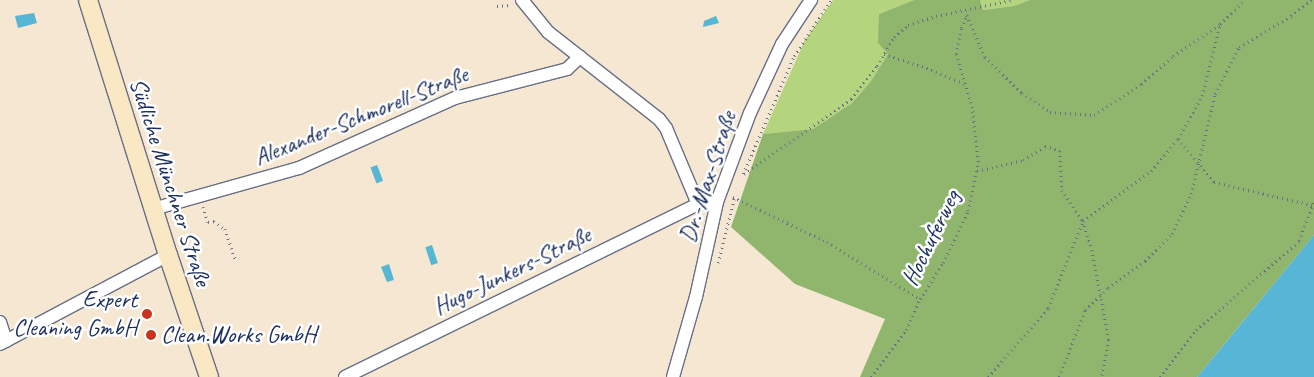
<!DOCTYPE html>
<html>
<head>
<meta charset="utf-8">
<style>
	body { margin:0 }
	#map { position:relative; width:1314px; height:377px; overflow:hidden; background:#f5e7d1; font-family:Caveat,sans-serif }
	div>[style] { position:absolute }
	.green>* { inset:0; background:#b4d57d }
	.forest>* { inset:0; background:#8fb66c }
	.water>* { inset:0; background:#57b5d5; transform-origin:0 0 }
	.path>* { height:2.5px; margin-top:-1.25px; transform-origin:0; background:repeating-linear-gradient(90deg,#676f86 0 1px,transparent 0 5px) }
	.roads { filter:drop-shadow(1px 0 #676f86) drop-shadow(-1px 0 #676f86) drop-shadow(0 1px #676f86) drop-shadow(0 -1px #676f86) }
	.minor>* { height:12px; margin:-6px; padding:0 6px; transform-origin:6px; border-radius:6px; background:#fff }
	.secondary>* { height:18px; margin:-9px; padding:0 9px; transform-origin:9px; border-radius:9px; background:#fae7c3 }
	.dots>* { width:14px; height:14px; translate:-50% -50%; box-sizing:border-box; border:2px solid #fff; border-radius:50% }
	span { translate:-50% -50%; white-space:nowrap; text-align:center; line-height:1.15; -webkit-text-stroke:5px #fff; paint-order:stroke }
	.street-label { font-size:24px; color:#1b2f5e }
	.poi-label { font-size:24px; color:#1b2f5e }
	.right { translate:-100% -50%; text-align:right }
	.left { translate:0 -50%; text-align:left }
</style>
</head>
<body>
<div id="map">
	<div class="green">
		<div style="clip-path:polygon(833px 0,914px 0,879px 14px,888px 54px,871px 81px,852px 103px,813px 129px,763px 134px,805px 40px)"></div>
		<div style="clip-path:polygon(980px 0,1030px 0,1014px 6px,983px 10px)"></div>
	</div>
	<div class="forest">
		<div style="clip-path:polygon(914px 0,980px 0,983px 10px,1014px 6px,1030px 0,1314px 0,1314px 235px,1197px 377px,860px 377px,885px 319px,795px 284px,731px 227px,763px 134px,813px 129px,852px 103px,871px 81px,888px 54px,878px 43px,879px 14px)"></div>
	</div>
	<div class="water">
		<div style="clip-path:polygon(34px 13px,37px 23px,18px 28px,15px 16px)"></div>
		<div style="clip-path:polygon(716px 16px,719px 23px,703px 27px,704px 21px)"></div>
		<div style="left:377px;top:165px;width:17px;height:7px;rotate:69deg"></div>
		<div style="clip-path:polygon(1314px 235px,1314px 377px,1197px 377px,1226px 342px)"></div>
		<div style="left:432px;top:245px;width:19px;height:7px;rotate:72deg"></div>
		<div style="clip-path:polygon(389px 264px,394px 280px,387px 282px,381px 267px)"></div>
	</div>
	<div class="path">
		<div style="left:497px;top:6px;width:13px;rotate:-4deg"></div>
		<div style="left:967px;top:15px;width:46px;rotate:66.8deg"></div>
		<div style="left:985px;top:57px;width:52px;rotate:44.2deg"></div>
		<div style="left:1022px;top:93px;width:34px;rotate:34deg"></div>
		<div style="left:1050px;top:112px;width:44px;rotate:3.9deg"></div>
		<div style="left:1094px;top:115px;width:56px;rotate:-33.4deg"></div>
		<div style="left:1141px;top:84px;width:43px;rotate:-41.2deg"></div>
		<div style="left:1173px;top:56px;width:57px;rotate:-34.2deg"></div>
		<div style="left:884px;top:54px;width:40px;rotate:18deg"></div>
		<div style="left:922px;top:66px;width:47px;rotate:22.7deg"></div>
		<div style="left:1178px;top:139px;width:56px;rotate:50.1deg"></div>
		<div style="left:1214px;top:182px;width:101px;rotate:13.2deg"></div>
		<div style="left:977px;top:171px;width:47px;rotate:-13.4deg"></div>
		<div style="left:1023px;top:160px;width:26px;rotate:-32deg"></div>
		<div style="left:1045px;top:146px;width:16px;rotate:18deg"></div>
		<div style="left:1060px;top:151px;width:39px;rotate:87deg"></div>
		<div style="left:1062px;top:190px;width:37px;rotate:56deg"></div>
		<div style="left:1083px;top:221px;width:30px;rotate:73deg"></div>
		<div style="left:1092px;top:250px;width:92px;rotate:79.3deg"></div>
		<div style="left:1109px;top:340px;width:38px;rotate:101deg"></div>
		<div style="left:743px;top:174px;width:129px;rotate:-66.6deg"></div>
		<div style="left:794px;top:56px;width:67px;rotate:-56.5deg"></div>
		<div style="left:744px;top:174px;width:131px;rotate:-35deg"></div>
		<div style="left:851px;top:99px;width:42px;rotate:-51.8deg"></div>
		<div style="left:877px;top:66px;width:34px;rotate:-60deg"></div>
		<div style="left:894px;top:37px;width:18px;rotate:-41deg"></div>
		<div style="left:908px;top:25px;width:29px;rotate:-18deg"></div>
		<div style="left:936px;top:16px;width:77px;rotate:-12deg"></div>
		<div style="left:733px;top:197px;width:104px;rotate:25.6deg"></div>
		<div style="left:827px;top:242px;width:109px;rotate:31.5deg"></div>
		<div style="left:203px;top:207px;width:16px;rotate:72deg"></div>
		<div style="left:208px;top:222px;width:6px;rotate:-9deg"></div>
		<div style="left:214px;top:221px;width:14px;rotate:36deg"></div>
		<div style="left:225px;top:229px;width:34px;rotate:71deg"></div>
		<div style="left:718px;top:263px;width:70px;rotate:-76deg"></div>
		<div style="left:871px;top:377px;width:59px;rotate:-53.3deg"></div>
		<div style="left:906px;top:330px;width:34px;rotate:-66deg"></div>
		<div style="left:920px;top:299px;width:43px;rotate:-57.4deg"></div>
		<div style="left:943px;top:263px;width:58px;rotate:-64.3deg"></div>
		<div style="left:968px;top:211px;width:50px;rotate:-78.5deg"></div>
		<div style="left:978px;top:162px;width:54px;rotate:-96.3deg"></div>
		<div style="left:972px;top:108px;width:56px;rotate:-106.5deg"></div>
		<div style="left:956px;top:54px;width:26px;rotate:-79deg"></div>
		<div style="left:961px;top:28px;width:14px;rotate:-65deg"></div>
		<div style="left:988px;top:377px;width:91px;rotate:-49deg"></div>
		<div style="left:1048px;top:308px;width:94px;rotate:-68.1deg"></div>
		<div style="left:1083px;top:221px;width:84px;rotate:-36.3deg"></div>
		<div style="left:1151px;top:171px;width:42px;rotate:-49.8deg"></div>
		<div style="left:1178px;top:139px;width:49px;rotate:-60.8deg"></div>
		<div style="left:1202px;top:96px;width:74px;rotate:-76deg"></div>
		<div style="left:1220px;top:24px;width:35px;rotate:-44deg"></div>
		<div style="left:1059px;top:377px;width:72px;rotate:-68.8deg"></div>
		<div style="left:1085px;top:310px;width:32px;rotate:-44deg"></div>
		<div style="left:1108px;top:288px;width:46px;rotate:-36.1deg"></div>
		<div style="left:1145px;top:261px;width:38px;rotate:-45deg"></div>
		<div style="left:1172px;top:234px;width:44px;rotate:-64.6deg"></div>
		<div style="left:1191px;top:194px;width:103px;rotate:-76.5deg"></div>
		<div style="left:1215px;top:94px;width:53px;rotate:-62.9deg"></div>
		<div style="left:1239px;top:47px;width:61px;rotate:-30.8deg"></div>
		<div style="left:1291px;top:16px;width:26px;rotate:-39deg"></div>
		<div style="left:1160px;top:377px;width:59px;rotate:-52.5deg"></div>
		<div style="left:1196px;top:330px;width:136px;rotate:-40.8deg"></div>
		<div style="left:1299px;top:241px;width:44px;rotate:-69.9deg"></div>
	</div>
	<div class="roads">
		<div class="minor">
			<div style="left:522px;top:0;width:41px;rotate:50.9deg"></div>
			<div style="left:548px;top:32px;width:141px;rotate:38.1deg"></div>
			<div style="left:659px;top:119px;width:11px;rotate:52deg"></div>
			<div style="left:666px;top:128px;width:82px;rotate:67.2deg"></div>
			<div style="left:698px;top:204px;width:19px;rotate:-6deg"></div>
			<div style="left:153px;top:209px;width:152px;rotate:-15.7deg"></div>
			<div style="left:299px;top:168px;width:171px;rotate:-24.2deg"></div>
			<div style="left:455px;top:98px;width:116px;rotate:-14.5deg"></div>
			<div style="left:567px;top:69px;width:18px;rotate:-43deg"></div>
			<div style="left:0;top:322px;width:20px;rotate:72deg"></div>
			<div style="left:0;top:344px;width:190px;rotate:-27.9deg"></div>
			<div style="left:345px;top:377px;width:393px;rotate:-26.1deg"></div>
			<div style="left:673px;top:377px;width:83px;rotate:-74deg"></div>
			<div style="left:696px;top:297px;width:97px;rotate:-77.5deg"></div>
			<div style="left:717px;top:202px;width:95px;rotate:-69.7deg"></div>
			<div style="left:750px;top:113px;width:76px;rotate:-65.1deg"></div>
			<div style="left:782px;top:44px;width:53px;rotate:-56.6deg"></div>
		</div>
		<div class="secondary">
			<div style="left:88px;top:0;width:267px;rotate:72.6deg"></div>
			<div style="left:168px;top:255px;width:129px;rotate:71.4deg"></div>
		</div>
	</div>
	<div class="dots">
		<div style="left:147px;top:314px;background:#c8321e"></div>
		<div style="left:151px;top:335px;background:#c8321e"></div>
	</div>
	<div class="street-label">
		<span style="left:361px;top:116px;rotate:-22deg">Alexander-Schmorell-Straße</span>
		<span style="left:708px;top:177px;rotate:-72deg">Dr.-Max-Straße</span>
		<span style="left:170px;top:182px;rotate:72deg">Südliche Münchner Straße</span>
		<span style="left:931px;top:238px;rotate:-64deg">Hochuferweg</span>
		<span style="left:512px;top:271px;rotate:-26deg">Hugo-Junkers-Straße</span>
	</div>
	<div class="poi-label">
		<span class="right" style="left:137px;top:314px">Expert<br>Cleaning GmbH</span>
		<span class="left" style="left:161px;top:335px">Clean.Works GmbH</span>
	</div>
</div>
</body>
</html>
